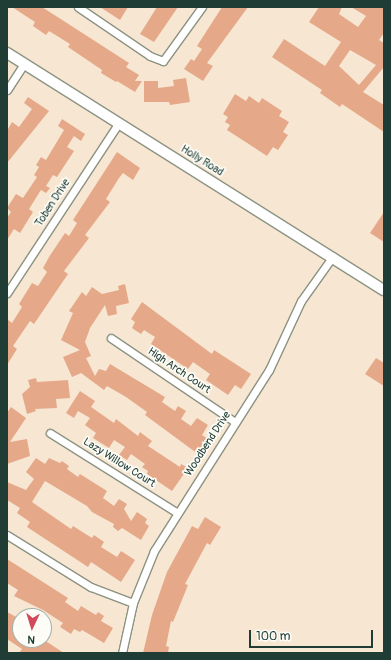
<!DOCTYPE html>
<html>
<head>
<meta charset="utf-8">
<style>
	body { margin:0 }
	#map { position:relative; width:391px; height:660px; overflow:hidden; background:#f7e6d1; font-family:Pangolin,sans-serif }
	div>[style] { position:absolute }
	.building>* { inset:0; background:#e5a98a }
	.roads { filter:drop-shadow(1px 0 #8b9282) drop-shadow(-1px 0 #8b9282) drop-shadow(0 1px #8b9282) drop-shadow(0 -1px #8b9282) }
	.street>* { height:7px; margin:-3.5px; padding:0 3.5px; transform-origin:3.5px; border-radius:3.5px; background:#fff }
	.secondary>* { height:10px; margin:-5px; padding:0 5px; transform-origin:5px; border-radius:5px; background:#fff }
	span { translate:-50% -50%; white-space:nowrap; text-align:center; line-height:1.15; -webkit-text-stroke:3.5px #fdfcf7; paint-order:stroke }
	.street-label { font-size:11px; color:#1f3d34 }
	.frame { position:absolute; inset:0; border:8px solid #1f3d34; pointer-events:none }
	.north { position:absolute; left:12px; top:608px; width:40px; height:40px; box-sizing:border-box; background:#fdfcf7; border:1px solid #a4b0a9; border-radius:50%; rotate:184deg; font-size:11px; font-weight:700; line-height:16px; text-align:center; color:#1f3d34 }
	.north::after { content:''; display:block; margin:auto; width:14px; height:18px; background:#d1495b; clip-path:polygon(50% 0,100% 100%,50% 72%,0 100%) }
	.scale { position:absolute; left:249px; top:630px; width:124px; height:18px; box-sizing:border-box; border:2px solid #1f3d34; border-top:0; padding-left:5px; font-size:12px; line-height:14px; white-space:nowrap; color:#1f3d34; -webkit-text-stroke:3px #fdfcf7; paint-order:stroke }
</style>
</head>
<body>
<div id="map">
	<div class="building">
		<div style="clip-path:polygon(12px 7px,42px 7px,129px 63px,126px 67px,139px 75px,135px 81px,142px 81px,135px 92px,117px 81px,116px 82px,101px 73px,102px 70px,68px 47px,70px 44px,49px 31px,46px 35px,33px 26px,35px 22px)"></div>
		<div style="clip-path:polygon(100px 7px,128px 7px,120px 20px)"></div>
		<div style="clip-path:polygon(157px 7px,178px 7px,154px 42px,140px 34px)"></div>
		<div style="clip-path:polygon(222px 7px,248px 7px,207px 63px,213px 66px,203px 81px,184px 69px,191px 59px,194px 61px,202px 49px,197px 46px)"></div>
		<div style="clip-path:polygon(evenodd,319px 7px,342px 7px,339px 14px,358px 27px,366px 16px,351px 7px,384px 7px,384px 33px,379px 40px,384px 43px,384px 67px,363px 92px,384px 105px,384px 132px,342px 104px,340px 107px,320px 93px,322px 90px,272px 57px,284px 39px,325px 66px,341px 42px,309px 22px,319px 7px,350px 50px,376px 65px,359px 85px,339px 66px,350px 50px)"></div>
		<div style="clip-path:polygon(186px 78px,190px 102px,170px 105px,169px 102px,144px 102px,144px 81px,158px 81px,158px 88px,174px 86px,173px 80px)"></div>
		<div style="clip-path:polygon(235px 94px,246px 101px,249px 96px,259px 103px,262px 98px,282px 111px,279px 116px,289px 122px,283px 132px,288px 135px,278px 150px,273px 147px,267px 156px,227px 130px,230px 125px,225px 122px,228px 117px,223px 114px)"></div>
		<div style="clip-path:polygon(28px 97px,49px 111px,7px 163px,7px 131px,12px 122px,19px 127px,32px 109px,24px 103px)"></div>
		<div style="clip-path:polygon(62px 119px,85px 134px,81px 141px,74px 136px,67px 147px,74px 151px,57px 177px,53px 175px,46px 186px,50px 188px,46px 193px,41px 190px,29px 209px,33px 212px,20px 233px,14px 229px,7px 240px,7px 218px,11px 212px,7px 208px,16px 194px,23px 198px,37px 177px,34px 175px,39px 167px,36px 165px,41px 157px,46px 160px,64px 130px,58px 126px)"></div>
		<div style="clip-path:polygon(117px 152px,140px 168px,133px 180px,123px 173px,119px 178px,106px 199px,110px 202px,85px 235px,89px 238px,64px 271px,68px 274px,34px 324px,30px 321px,13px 346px,17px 349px,7px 365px,7px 319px,12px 323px,22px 307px,19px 304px,32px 283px,38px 286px,47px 272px,43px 268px,49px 257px,65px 233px,69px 236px,77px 223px,73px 220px)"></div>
		<div style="clip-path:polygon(384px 212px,384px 242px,370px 233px)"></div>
		<div style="clip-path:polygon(125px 284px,129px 303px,116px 306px,117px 314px,108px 316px,105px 305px,90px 328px,85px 342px,91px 356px,86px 358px,95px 376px,99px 369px,106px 371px,110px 364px,165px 397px,162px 402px,175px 411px,178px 406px,186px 411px,181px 419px,191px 426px,197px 418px,208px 425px,202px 435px,208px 439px,198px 454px,145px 415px,147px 412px,126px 397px,107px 386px,104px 390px,81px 373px,72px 377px,63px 357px,80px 350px,61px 340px,73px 313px,69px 311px,82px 292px,86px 296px,92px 287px,102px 294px,119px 290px,118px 286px)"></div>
		<div style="clip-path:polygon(142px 302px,212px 354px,214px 350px,251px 374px,241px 389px,235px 385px,228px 395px,206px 380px,210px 374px,193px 362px,188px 369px,151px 344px,155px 337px,144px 330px,141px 334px,132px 328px,135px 322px,131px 319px)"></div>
		<div style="clip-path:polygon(376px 358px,384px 363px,384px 386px,365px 374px)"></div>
		<div style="clip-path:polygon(36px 378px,37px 382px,68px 380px,70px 398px,56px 399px,57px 408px,35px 409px,36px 411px,27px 414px,22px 394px,30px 387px,28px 380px)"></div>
		<div style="clip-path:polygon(80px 391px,95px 401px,91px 407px,114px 423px,116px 419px,138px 436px,140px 432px,152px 441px,148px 446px,180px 467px,181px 464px,188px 468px,172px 491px,147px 474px,148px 471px,142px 467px,145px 464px,131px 454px,127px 460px,119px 455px,125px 447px,114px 440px,109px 448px,93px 438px,96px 433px,85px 425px,90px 418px,78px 411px,74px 418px,66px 413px)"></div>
		<div style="clip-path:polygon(11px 407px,26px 418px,10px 442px,27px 439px,30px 456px,7px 464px,7px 413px)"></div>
		<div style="clip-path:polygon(36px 458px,45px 464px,49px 458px,60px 463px,62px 461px,69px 466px,67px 469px,78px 477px,80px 474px,107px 491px,103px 498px,114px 506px,119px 499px,127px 504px,124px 509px,131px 521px,137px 512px,147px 519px,145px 523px,149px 526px,141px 540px,122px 528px,118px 531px,113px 527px,114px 524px,92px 512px,87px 506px,45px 481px,32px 502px,71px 529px,73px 526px,92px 538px,94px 535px,104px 542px,101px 547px,117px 557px,121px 551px,135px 560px,121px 582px,91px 562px,88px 567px,27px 527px,30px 522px,17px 513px,20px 508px,7px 500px,7px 482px,26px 490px,34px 479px,26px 472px)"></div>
		<div style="clip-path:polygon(205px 517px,221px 527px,210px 545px,207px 543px,185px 584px,188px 585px,173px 622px,171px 621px,166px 646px,169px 647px,168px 653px,143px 653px,152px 615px,167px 572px,192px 526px,198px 529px)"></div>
		<div style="clip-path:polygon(7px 559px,68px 598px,65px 602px,78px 611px,81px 606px,96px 615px,98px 612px,104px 616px,101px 621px,113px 628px,104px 643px,82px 630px,80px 632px,74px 629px,71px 634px,60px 627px,63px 623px,43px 610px,14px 596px,18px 590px,7px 583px)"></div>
		<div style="clip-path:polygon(7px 612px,20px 619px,20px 640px,44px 640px,64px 653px,19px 653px,22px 649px,7px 639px)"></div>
	</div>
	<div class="roads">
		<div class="street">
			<div style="left:78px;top:7px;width:87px;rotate:34.2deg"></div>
			<div style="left:150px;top:56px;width:14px;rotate:21deg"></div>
			<div style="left:163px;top:61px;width:67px;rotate:-54.2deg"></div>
			<div style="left:7px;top:90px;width:31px;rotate:-57deg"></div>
			<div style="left:7px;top:293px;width:202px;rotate:-56.7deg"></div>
			<div style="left:111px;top:338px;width:150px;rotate:34.1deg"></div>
			<div style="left:50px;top:433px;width:149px;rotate:32.1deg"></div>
			<div style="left:7px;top:535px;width:99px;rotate:31.8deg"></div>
			<div style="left:91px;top:587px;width:45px;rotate:20.9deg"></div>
			<div style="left:122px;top:653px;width:51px;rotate:-77.6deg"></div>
			<div style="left:133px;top:603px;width:56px;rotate:-68deg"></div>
			<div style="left:154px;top:551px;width:214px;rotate:-57.6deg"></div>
			<div style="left:269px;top:370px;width:76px;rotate:-65.1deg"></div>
			<div style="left:301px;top:301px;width:55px;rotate:-54.6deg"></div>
		</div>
		<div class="secondary">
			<div style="left:7px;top:53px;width:445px;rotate:32.2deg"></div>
		</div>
	</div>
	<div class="street-label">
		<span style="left:202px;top:161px;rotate:32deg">Holly Road</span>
		<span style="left:53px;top:203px;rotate:-57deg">Toben Drive</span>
		<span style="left:179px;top:371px;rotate:34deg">High Arch Court</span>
		<span style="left:208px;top:444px;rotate:-57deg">Woodbend Drive</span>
		<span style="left:119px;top:463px;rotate:32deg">Lazy Willow Court</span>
	</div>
	<div class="frame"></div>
	<div class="north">N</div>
	<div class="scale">100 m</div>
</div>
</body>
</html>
